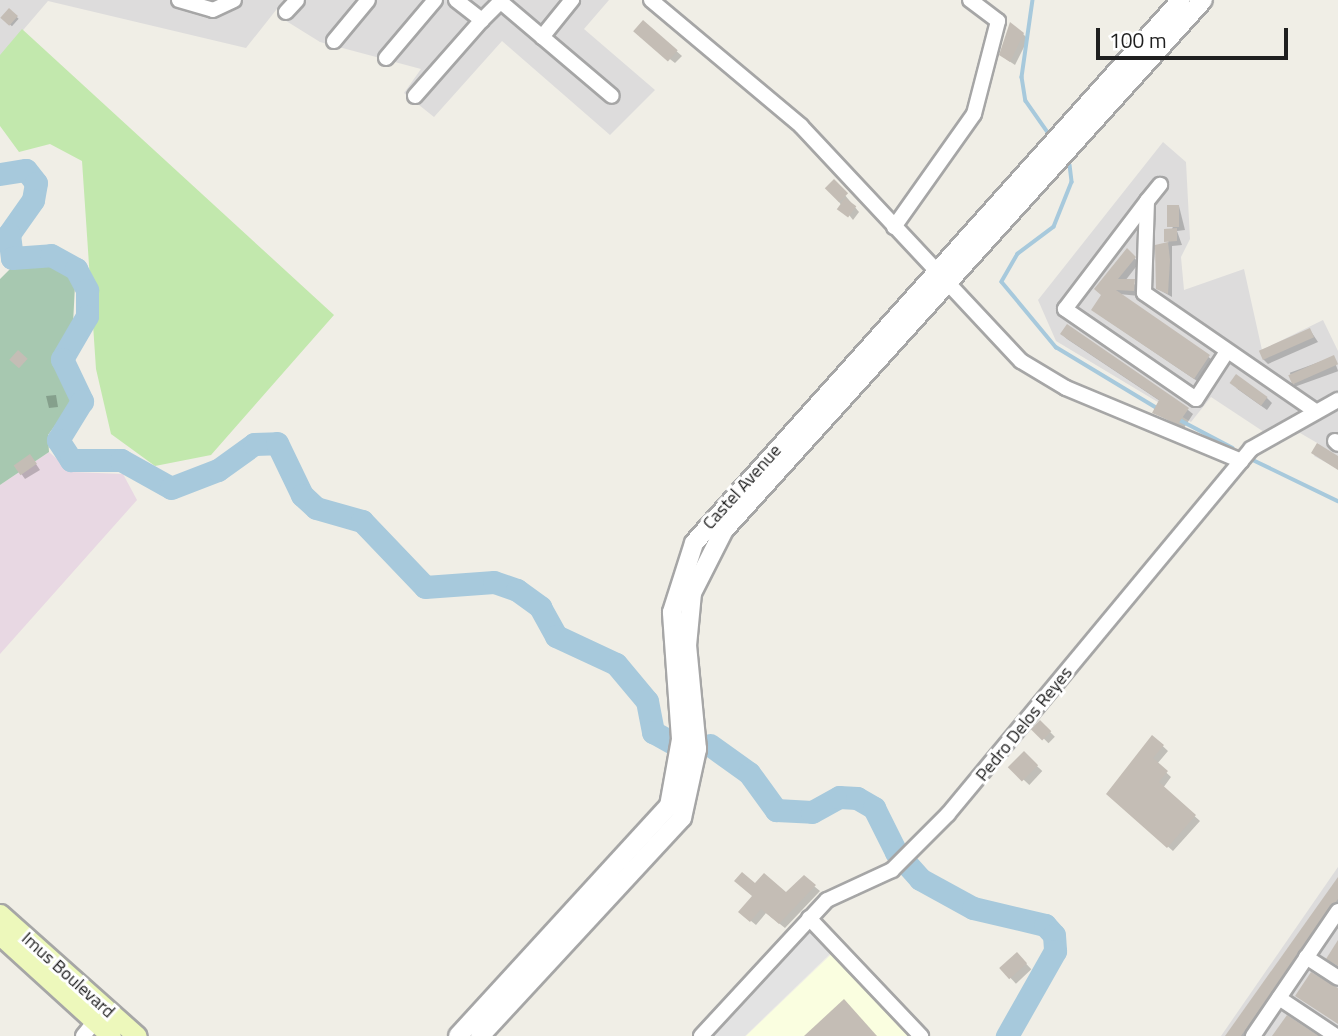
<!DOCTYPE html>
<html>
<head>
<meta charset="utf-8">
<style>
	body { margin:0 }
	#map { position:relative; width:1338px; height:1036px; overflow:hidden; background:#f0eee6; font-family:"Titillium Web",sans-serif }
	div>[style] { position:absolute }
	.residential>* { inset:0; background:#dddcdc }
	.industrial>* { inset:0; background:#e8d8e3 }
	.education>* { inset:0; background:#fafee0 }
	.grass>* { inset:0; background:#c2e8ad }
	.cemetery>* { inset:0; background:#a7c8b0 }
	.parking>* { inset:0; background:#e3e3e3 }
	.shadow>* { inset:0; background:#0003; transform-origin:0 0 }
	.stream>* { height:3.5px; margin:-1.75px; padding:0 1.75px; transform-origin:1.75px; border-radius:1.75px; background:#a7c9dc }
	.river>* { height:23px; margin:-11.5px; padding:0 11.5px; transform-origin:11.5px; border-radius:11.5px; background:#a7c9dc }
	.building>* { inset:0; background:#c4bdb5; transform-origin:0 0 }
	.roads { filter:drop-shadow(2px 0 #a6a6a6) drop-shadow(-2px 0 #a6a6a6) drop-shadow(0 2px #a6a6a6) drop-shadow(0 -2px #a6a6a6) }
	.minor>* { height:14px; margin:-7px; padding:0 7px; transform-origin:7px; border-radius:7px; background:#fff }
	.tertiary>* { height:18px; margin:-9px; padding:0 9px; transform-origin:9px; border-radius:9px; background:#fff }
	.secondary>* { height:19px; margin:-9.5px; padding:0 9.5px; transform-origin:9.5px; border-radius:9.5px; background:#edf8bb }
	span { translate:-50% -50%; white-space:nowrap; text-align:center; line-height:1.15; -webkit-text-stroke:6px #fff; paint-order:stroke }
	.street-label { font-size:18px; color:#1f1f1f }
	.scale { position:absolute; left:1096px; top:28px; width:192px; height:32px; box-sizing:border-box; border:4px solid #1f1f1f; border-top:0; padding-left:9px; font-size:21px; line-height:24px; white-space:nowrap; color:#1f1f1f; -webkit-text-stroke:5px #fff; paint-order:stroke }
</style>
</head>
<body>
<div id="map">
	<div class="residential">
		<div style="clip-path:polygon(0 0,609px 0,584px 29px,655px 90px,610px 135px,502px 41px,434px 117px,404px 93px,421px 69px,320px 42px,283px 19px,280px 5px,246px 48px,48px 1px,0 57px)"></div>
		<div style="clip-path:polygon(1163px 142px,1186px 162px,1190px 239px,1181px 257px,1184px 290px,1244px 269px,1262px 350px,1323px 320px,1338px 351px,1338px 469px,1314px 456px,1319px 444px,1300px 433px,1279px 442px,1211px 397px,1191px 422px,1056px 341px,1038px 300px)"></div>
		<div style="clip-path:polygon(1338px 867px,1338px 1036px,1221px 1036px)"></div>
	</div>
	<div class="industrial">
		<div style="clip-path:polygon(49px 452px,72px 472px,123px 474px,137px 500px,0 654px,0 485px)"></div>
	</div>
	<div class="education">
		<div style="clip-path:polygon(842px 944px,926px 1036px,746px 1036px)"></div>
	</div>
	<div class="grass">
		<div style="clip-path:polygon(22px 29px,334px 315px,211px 455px,155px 466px,111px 434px,96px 369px,82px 161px,50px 144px,19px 152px,0 126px,0 55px)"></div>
	</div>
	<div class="cemetery">
		<div style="clip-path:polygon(47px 259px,71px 273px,75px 285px,73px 324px,55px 352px,61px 375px,78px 394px,48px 435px,49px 452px,0 485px,0 279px,12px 267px)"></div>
	</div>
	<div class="parking">
		<div style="clip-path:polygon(810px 923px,833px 951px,745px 1036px,702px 1036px)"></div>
	</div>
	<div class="shadow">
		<div style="left:9px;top:10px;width:13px;height:10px;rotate:42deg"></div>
		<div style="clip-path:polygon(643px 22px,682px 56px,675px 63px,640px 36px)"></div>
		<div style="clip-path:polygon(1023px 34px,1028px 39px,1015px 65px,1006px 59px)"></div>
		<div style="clip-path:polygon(834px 182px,859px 212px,853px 220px,828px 188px)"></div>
		<div style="clip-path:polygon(1179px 206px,1185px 230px,1177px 231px,1182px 245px,1172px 246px,1172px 297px,1158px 289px,1157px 247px,1168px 243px)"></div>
		<div style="clip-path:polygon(1127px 250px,1139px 263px,1125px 281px,1139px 286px,1139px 296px,1119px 294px,1214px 361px,1200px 383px,1098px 314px)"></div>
		<div style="clip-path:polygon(1067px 327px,1188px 410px,1193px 414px,1184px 428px,1154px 413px,1160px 401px,1067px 339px,1062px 334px)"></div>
		<div style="clip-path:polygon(1310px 330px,1318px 342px,1268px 364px,1263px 359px)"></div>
		<div style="left:1333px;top:357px;width:15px;height:46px;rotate:70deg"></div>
		<div style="clip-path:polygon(1236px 388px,1267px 398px,1272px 403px,1267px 410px)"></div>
		<div style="clip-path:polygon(46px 396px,56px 395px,58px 407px,49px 408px)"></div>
		<div style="clip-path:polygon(34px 461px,40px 470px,25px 479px,15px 465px)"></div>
		<div style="left:1040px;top:722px;width:21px;height:9px;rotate:45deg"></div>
		<div style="clip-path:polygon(1153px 737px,1168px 751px,1157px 764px,1171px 777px,1163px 788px,1200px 821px,1173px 851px,1113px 798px)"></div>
		<div style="left:1024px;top:754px;width:25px;height:19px;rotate:43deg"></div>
		<div style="clip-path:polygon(804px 878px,820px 891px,785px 928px,766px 913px,756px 925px,740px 912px,754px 897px,786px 894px)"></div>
		<div style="clip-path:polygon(1338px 879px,1338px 903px,1244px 1036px,1227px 1036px)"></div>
		<div style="left:1017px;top:954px;width:21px;height:21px;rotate:47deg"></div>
	</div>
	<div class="stream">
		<div style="left:1033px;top:0;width:78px;rotate:98.1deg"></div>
		<div style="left:1022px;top:77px;width:24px;rotate:81deg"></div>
		<div style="left:1026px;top:101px;width:37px;rotate:55deg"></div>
		<div style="left:1070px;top:165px;width:17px;rotate:83deg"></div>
		<div style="left:1072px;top:182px;width:48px;rotate:111.8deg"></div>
		<div style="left:1054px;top:227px;width:45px;rotate:143.1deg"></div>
		<div style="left:1018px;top:254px;width:32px;rotate:120deg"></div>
		<div style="left:1002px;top:282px;width:85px;rotate:50.3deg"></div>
		<div style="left:1056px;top:347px;width:118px;rotate:31.1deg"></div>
		<div style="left:1176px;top:418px;width:64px;rotate:27.8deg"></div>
		<div style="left:1253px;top:460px;width:94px;rotate:25.8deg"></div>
	</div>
	<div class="river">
		<div style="left:0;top:174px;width:26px;rotate:-9deg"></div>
		<div style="left:26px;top:170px;width:16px;rotate:52deg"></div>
		<div style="left:36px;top:183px;width:17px;rotate:100deg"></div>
		<div style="left:33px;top:200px;width:42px;rotate:125.2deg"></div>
		<div style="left:9px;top:234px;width:24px;rotate:83deg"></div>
		<div style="left:12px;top:258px;width:39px;rotate:-4deg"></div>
		<div style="left:51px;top:255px;width:29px;rotate:29deg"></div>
		<div style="left:76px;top:269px;width:24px;rotate:62deg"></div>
		<div style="left:87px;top:290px;width:26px;rotate:90deg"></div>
		<div style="left:87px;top:316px;width:50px;rotate:120.2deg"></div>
		<div style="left:62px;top:359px;width:47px;rotate:64.5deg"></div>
		<div style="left:82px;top:401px;width:46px;rotate:121.6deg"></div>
		<div style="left:58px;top:440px;width:24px;rotate:57deg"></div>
		<div style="left:71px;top:460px;width:50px"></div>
		<div style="left:121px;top:460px;width:57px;rotate:29.2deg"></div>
		<div style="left:171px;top:488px;width:50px;rotate:-21deg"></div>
		<div style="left:218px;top:470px;width:44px;rotate:-35.8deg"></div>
		<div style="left:254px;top:444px;width:23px;rotate:-2deg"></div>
		<div style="left:277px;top:443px;width:58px;rotate:64.3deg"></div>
		<div style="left:302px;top:495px;width:19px;rotate:43deg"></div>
		<div style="left:316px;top:508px;width:48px;rotate:15.8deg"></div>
		<div style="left:362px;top:521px;width:91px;rotate:46.3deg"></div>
		<div style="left:425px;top:587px;width:69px;rotate:-4.1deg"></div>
		<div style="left:494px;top:582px;width:24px;rotate:19deg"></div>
		<div style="left:517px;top:590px;width:29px;rotate:36deg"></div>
		<div style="left:540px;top:607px;width:33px;rotate:61deg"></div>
		<div style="left:556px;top:636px;width:66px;rotate:25deg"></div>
		<div style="left:616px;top:664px;width:48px;rotate:50deg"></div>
		<div style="left:647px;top:701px;width:32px;rotate:79deg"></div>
		<div style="left:653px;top:732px;width:21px;rotate:29deg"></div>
		<div style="left:710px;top:745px;width:48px;rotate:35.7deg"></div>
		<div style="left:749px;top:773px;width:46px;rotate:53.9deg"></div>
		<div style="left:776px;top:810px;width:36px;rotate:3deg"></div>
		<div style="left:812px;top:812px;width:31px;rotate:-29deg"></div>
		<div style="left:839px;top:797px;width:18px;rotate:3deg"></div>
		<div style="left:857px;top:798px;width:20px;rotate:30deg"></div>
		<div style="left:874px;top:808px;width:49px;rotate:63.4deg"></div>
		<div style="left:896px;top:852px;width:36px;rotate:48deg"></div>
		<div style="left:920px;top:879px;width:60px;rotate:28.7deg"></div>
		<div style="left:973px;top:908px;width:74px;rotate:13.3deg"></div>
		<div style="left:1045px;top:925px;width:13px;rotate:48deg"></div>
		<div style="left:1054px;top:935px;width:16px;rotate:86deg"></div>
		<div style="left:1055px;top:951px;width:98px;rotate:119.5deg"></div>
	</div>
	<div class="building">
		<div style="left:9px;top:8px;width:12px;height:13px;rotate:42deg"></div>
		<div style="left:643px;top:20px;width:46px;height:15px;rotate:41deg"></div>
		<div style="clip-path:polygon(1010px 22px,1024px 33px,1010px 62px,999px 55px)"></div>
		<div style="left:834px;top:179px;width:20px;height:13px;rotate:45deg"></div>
		<div style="left:845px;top:198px;width:14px;height:14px;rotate:36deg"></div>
		<div style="left:1167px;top:205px;width:12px;height:22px"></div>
		<div style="clip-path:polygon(1177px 228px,1177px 241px,1164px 242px,1164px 229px)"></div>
		<div style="clip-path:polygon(1168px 242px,1170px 260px,1168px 294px,1156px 289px,1155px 245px)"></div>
		<div style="clip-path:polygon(1127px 248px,1136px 257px,1118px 279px,1135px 279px,1134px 291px,1116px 290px,1210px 355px,1194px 379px,1091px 310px,1101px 295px,1094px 289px)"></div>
		<div style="clip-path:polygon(1067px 324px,1189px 408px,1178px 424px,1152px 413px,1159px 400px,1060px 334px)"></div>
		<div style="left:1310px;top:328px;width:10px;height:56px;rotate:66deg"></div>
		<div style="left:18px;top:350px;width:13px;height:13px;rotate:42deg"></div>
		<div style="left:1334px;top:355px;width:10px;height:50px;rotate:66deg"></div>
		<div style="left:1236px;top:374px;width:39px;height:11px;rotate:36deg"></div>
		<div style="clip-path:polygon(1317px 443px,1338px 456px,1338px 470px,1311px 453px)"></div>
		<div style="left:30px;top:454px;width:12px;height:20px;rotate:55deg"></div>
		<div style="left:1040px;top:720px;width:16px;height:13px;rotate:45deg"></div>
		<div style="clip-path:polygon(1152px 735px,1164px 745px,1153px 758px,1168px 771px,1159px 782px,1196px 815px,1167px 848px,1106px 794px)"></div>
		<div style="left:1024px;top:751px;width:20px;height:23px;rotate:45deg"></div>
		<div style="clip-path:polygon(742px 872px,755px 883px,764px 873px,786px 892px,804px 875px,816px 885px,779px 924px,761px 909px,750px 922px,738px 912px,752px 896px,734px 881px)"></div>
		<div style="clip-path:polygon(1338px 877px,1338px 899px,1241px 1036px,1225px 1036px)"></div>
		<div style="clip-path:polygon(1338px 940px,1338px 966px,1326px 959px)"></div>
		<div style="left:1017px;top:952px;width:15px;height:24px;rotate:48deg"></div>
		<div style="clip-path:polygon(1311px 972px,1338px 988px,1338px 1024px,1295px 996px)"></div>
		<div style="clip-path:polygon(844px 999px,877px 1036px,804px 1036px)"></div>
		<div style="clip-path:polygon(1287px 1015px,1319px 1036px,1272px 1036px)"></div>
	</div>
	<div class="roads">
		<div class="minor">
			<div style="left:179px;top:0;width:35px;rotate:16deg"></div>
			<div style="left:213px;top:10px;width:23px;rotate:-25deg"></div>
			<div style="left:456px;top:0;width:33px;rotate:38deg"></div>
			<div style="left:482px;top:20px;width:28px;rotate:-45deg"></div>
			<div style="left:651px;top:0;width:196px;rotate:40deg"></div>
			<div style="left:801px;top:126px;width:322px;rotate:46.9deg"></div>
			<div style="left:1021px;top:361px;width:52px;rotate:31deg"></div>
			<div style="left:1066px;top:388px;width:190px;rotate:22.6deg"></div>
			<div style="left:501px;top:2px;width:145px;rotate:40.3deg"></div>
			<div style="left:286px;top:12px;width:16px;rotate:-47deg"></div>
			<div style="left:542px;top:37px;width:48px;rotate:-51deg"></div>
			<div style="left:334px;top:41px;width:53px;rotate:-50.3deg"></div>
			<div style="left:386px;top:58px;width:76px;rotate:-49.8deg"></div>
			<div style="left:415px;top:96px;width:101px;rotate:-48.6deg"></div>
			<div style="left:1147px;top:201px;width:21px;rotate:-51deg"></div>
			<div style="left:894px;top:227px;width:138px;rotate:-54.7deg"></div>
			<div style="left:974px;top:114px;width:96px;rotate:-75.5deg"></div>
			<div style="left:998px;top:21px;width:35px;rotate:-143deg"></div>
			<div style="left:1226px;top:353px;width:55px;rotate:123.1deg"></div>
			<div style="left:1196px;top:399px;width:159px;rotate:-145.5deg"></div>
			<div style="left:1065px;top:309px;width:136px;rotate:-52.8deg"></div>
			<div style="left:1147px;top:201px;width:92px;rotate:91.9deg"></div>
			<div style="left:1144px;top:293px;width:208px;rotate:34.6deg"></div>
			<div style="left:1335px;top:441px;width:4px;rotate:45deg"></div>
			<div style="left:809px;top:918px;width:163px;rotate:46.5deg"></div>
			<div style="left:1306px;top:957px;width:38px;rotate:33deg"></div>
			<div style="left:1279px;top:998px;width:69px;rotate:33.7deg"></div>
			<div style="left:83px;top:1036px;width:27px;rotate:-51deg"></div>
			<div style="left:701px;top:1036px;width:185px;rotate:-47.2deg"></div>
			<div style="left:827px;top:900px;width:72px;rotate:-24.8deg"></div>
			<div style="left:892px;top:870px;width:79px;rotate:-45deg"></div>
			<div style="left:948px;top:814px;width:474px;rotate:-50.3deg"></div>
			<div style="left:1251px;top:449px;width:100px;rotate:-29.4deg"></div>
			<div style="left:1253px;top:1036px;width:151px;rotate:-55.8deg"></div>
		</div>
		<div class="tertiary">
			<div style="left:458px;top:1036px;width:312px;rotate:-47.5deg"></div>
			<div style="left:669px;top:806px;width:68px;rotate:-79.8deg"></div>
			<div style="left:681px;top:739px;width:127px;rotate:-94.1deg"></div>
			<div style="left:672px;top:612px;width:72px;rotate:-72.3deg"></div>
			<div style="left:694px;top:543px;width:729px;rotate:-48.11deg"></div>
			<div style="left:480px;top:1036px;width:297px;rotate:-47.2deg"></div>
			<div style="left:682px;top:818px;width:71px;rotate:-77.7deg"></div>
			<div style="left:697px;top:749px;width:103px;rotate:-95.5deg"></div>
			<div style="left:687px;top:646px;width:53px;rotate:-84.6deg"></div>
			<div style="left:692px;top:593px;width:71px;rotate:-63.1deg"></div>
			<div style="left:724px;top:530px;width:714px;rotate:-47.89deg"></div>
		</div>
		<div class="secondary">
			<div style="left:0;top:914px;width:183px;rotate:41.7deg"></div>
			<div style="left:0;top:935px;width:150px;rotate:42.3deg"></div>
		</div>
	</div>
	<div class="street-label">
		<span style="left:742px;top:487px;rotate:-48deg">Castel Avenue</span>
		<span style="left:1024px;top:724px;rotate:-51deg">Pedro Delos Reyes</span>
		<span style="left:68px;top:975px;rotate:42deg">Imus Boulevard</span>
	</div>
	<div class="scale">100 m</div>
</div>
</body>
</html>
